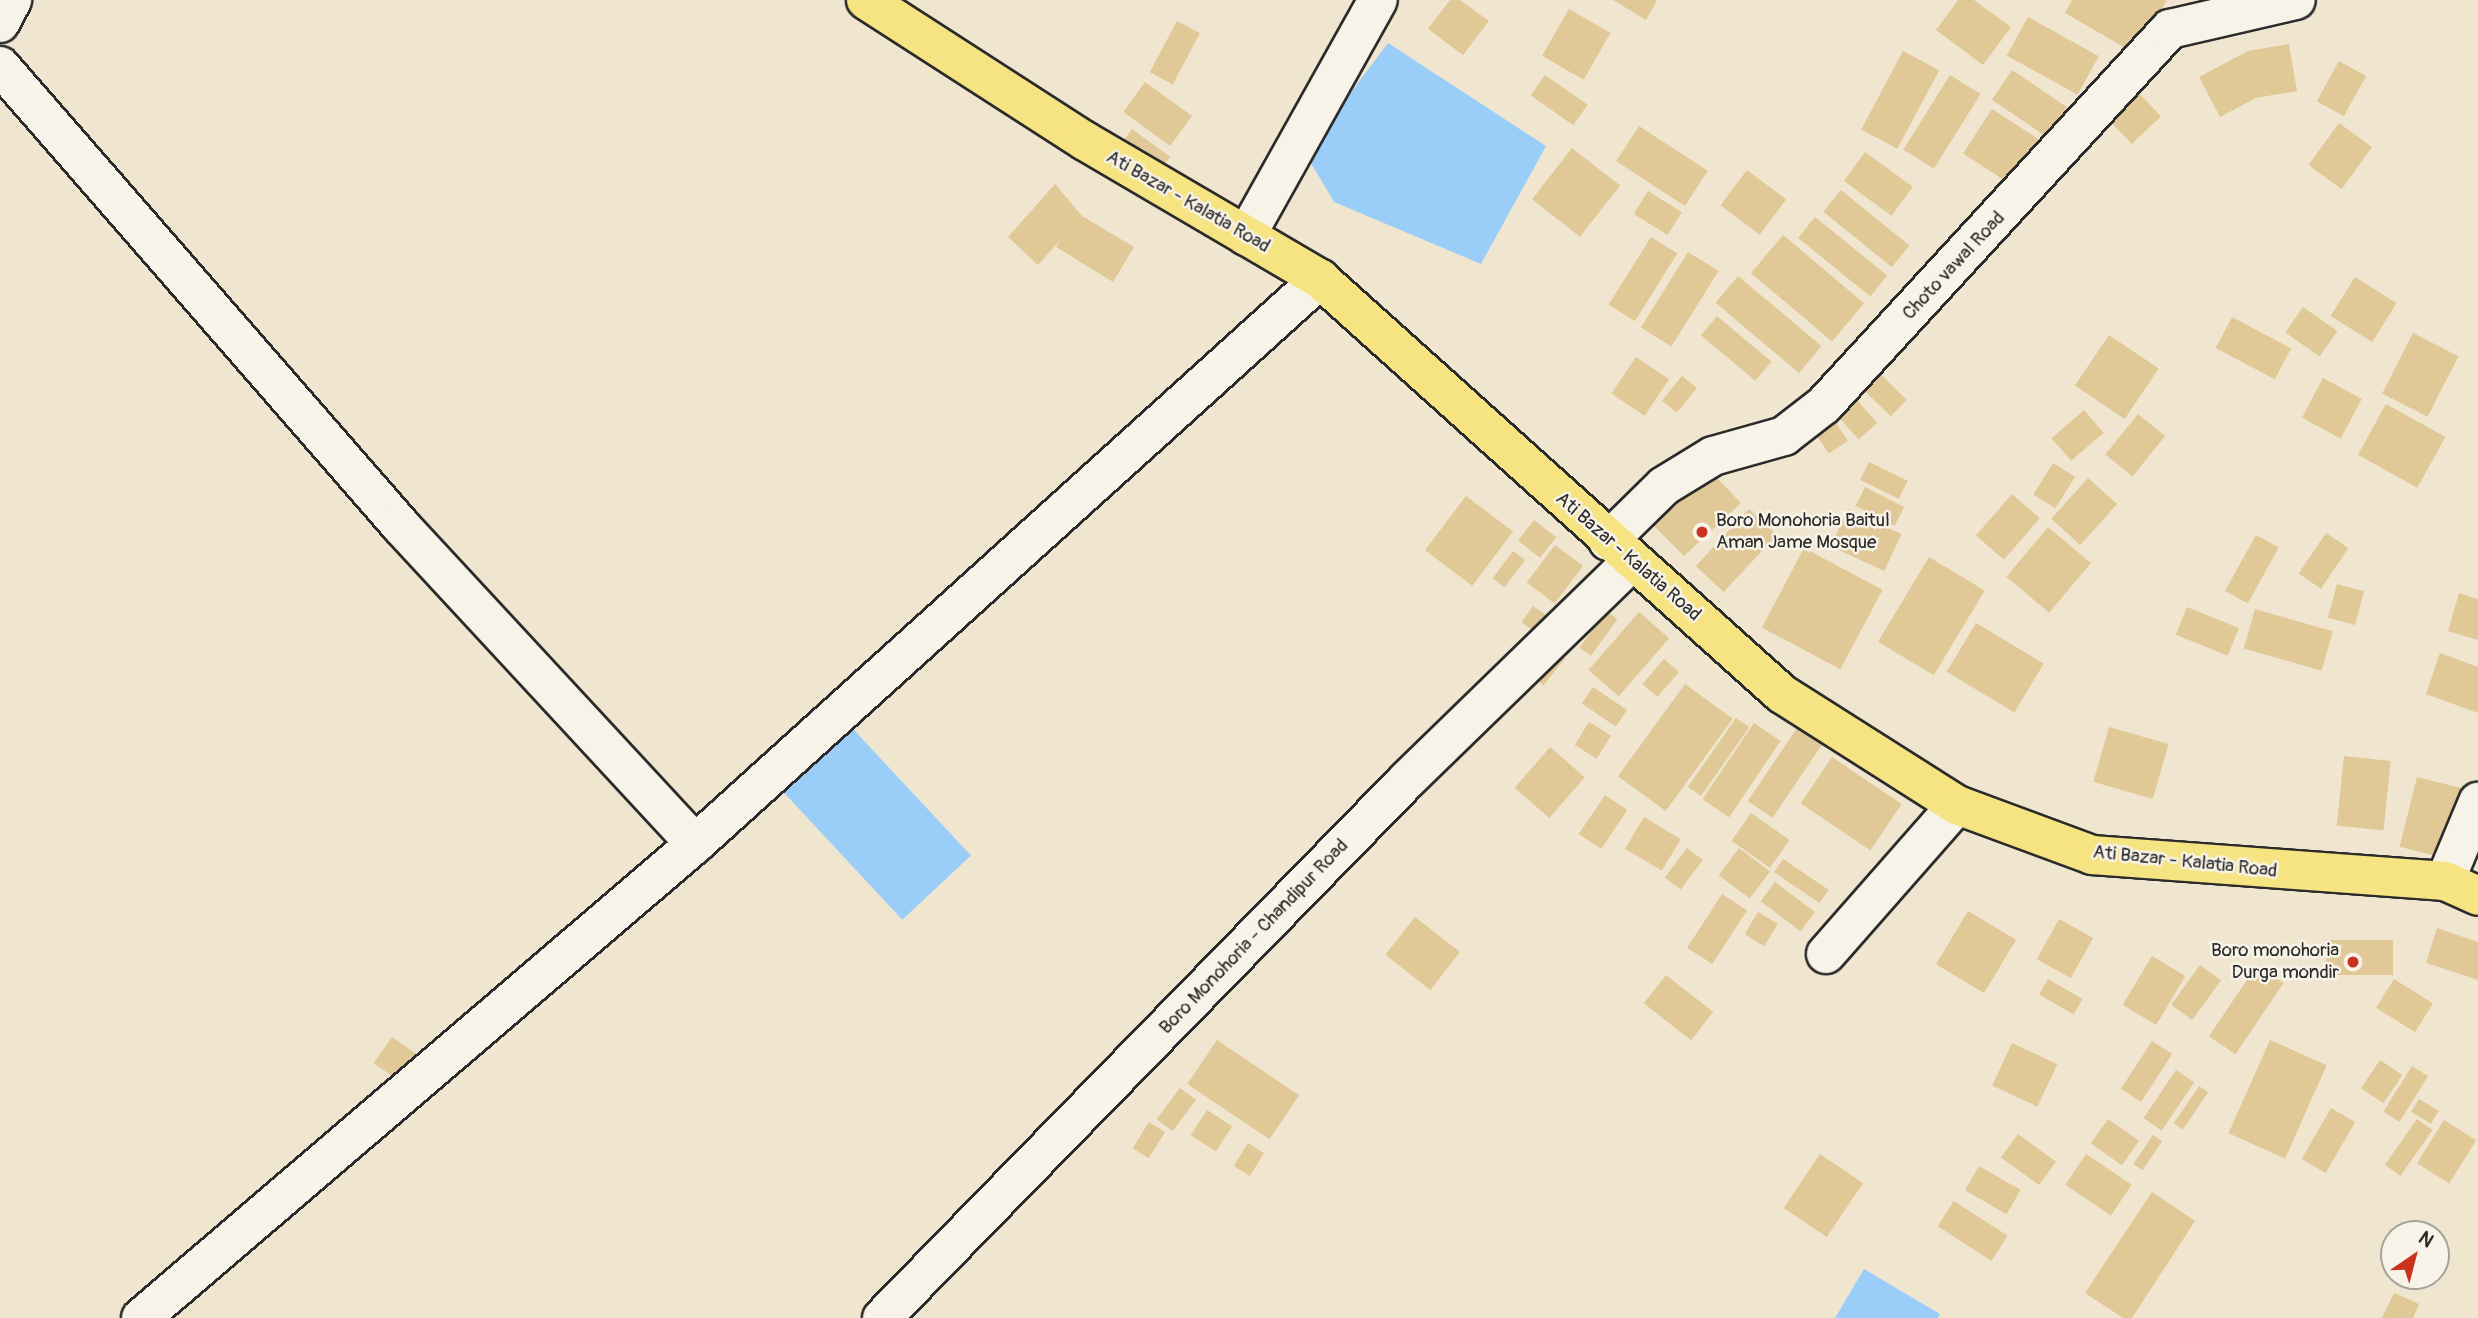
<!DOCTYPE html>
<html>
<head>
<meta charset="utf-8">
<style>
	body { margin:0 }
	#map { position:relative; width:2478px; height:1318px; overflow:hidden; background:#f0e6d0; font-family:Pangolin,sans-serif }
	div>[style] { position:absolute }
	.water>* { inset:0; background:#9acef8; transform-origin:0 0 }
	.building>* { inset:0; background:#e0c897; transform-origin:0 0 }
	.roads { filter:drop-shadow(2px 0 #2b2b2b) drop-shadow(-2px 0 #2b2b2b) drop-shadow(0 2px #2b2b2b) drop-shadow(0 -2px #2b2b2b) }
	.minor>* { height:38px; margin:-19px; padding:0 19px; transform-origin:19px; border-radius:19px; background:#f7f3e8 }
	.major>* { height:38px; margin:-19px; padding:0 19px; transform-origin:19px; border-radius:19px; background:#f6e381 }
	.dots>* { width:19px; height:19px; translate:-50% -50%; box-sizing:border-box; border:4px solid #f7f3e8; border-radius:50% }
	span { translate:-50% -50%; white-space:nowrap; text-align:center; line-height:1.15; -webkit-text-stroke:5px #f7f3e8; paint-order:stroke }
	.street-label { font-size:19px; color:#2b2b2b }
	.poi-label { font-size:19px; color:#2b2b2b }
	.left { translate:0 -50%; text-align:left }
	.right { translate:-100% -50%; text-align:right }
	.north { position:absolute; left:2380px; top:1220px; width:70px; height:70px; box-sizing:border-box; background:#f7f3e8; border:2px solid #a5a39c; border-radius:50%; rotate:35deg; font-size:19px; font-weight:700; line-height:28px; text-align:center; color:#2b2b2b }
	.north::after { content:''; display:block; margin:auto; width:24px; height:32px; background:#c8321e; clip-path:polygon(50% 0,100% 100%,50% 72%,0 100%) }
</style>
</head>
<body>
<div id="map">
	<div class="water">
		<div style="clip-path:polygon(1388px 43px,1546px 146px,1481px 264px,1334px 202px,1305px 153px)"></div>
		<div style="left:853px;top:729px;width:173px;height:94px;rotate:47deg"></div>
		<div style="clip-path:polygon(1864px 1269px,1940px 1314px,1938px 1318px,1835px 1318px)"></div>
	</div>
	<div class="building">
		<div style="clip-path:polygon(1450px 0,1460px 0,1489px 21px,1463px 55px,1428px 29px)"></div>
		<div style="clip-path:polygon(1613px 0,1657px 0,1646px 20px)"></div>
		<div style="clip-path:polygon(1958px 0,1974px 0,2011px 27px,1983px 65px,1936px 30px)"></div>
		<div style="clip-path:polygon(2072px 0,2167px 0,2136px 54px,2065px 13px)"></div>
		<div style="left:1569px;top:9px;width:48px;height:54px;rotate:30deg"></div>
		<div style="left:2028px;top:17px;width:81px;height:44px;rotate:29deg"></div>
		<div style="left:1177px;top:21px;width:26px;height:58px;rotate:28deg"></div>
		<div style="clip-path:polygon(2289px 44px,2297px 91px,2256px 98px,2220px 117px,2199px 77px,2248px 51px)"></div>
		<div style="left:1903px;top:51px;width:41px;height:89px;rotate:28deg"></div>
		<div style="left:2339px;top:61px;width:31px;height:46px;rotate:29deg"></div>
		<div style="left:2012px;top:70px;width:66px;height:36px;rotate:34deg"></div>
		<div style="left:1545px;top:75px;width:52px;height:25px;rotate:35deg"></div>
		<div style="left:1950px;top:75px;width:36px;height:88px;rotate:32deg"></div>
		<div style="left:1145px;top:82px;width:58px;height:37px;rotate:36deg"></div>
		<div style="left:2137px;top:91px;width:35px;height:40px;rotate:47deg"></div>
		<div style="left:1992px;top:109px;width:57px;height:53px;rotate:33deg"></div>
		<div style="left:2339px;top:123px;width:41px;height:52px;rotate:36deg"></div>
		<div style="left:1639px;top:126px;width:82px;height:42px;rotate:33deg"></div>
		<div style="left:1132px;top:129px;width:47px;height:24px;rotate:36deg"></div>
		<div style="left:1572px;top:148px;width:61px;height:65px;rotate:38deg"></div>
		<div style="left:1865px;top:152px;width:59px;height:36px;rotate:36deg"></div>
		<div style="left:1747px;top:170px;width:49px;height:44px;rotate:37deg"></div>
		<div style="clip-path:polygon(1055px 184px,1082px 216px,1134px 247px,1113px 282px,1056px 247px,1061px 239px,1038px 265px,1008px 237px)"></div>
		<div style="left:1841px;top:190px;width:88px;height:28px;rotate:39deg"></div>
		<div style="left:1648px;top:191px;width:40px;height:27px;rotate:32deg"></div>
		<div style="left:1815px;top:217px;width:93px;height:27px;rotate:39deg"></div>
		<div style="left:1783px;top:235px;width:106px;height:50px;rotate:40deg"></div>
		<div style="left:1651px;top:237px;width:31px;height:80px;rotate:32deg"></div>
		<div style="left:1688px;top:252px;width:36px;height:89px;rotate:32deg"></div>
		<div style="left:1738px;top:276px;width:109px;height:35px;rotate:40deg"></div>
		<div style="left:2355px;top:277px;width:49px;height:46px;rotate:32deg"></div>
		<div style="left:2303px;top:307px;width:42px;height:31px;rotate:35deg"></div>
		<div style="left:1717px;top:316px;width:71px;height:25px;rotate:40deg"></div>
		<div style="left:2232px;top:317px;width:67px;height:35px;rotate:28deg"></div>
		<div style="left:2413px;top:333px;width:51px;height:68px;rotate:27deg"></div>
		<div style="left:2109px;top:335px;width:60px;height:61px;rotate:34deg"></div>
		<div style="left:1636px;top:357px;width:40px;height:44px;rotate:34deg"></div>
		<div style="left:1878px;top:372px;width:40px;height:23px;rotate:44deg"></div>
		<div style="left:1682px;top:376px;width:19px;height:32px;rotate:39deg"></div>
		<div style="left:2323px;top:378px;width:44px;height:45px;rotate:28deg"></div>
		<div style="left:1851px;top:393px;width:40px;height:25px;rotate:49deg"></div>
		<div style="left:2386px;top:404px;width:68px;height:58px;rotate:29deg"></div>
		<div style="left:2084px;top:410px;width:30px;height:43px;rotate:49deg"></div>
		<div style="left:2138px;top:414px;width:35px;height:52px;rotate:39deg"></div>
		<div style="left:1831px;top:415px;width:31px;height:23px;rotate:57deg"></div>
		<div style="left:1869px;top:462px;width:43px;height:20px;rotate:26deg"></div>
		<div style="left:2053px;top:463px;width:26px;height:37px;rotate:32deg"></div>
		<div style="clip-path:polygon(1714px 475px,1741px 503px,1684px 556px,1652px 524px)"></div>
		<div style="left:2088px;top:478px;width:39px;height:55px;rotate:42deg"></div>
		<div style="left:1865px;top:487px;width:44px;height:21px;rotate:27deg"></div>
		<div style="left:2012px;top:494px;width:37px;height:55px;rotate:41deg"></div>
		<div style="left:1466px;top:496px;width:59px;height:68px;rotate:37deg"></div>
		<div style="left:1749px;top:509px;width:38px;height:78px;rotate:43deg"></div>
		<div style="left:1848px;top:509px;width:59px;height:41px;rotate:25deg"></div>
		<div style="left:1534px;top:520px;width:28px;height:26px;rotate:38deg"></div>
		<div style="left:2048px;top:527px;width:56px;height:65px;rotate:40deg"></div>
		<div style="left:2326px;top:533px;width:27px;height:49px;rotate:34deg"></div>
		<div style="left:2256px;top:535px;width:26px;height:64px;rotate:29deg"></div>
		<div style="left:1555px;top:545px;width:35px;height:47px;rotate:37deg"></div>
		<div style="left:1804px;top:548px;width:89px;height:90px;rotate:28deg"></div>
		<div style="left:1513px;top:551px;width:15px;height:34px;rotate:37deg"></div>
		<div style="left:1929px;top:557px;width:65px;height:99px;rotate:31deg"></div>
		<div style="left:2337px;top:584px;width:28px;height:35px;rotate:15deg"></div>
		<div style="clip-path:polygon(2459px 593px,2478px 599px,2478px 640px,2448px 631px)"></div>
		<div style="left:1533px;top:606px;width:24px;height:20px;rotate:35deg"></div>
		<div style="left:2187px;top:607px;width:56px;height:30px;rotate:22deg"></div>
		<div style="left:2255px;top:609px;width:81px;height:41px;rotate:16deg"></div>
		<div style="left:1606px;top:611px;width:14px;height:45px;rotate:36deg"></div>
		<div style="left:1639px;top:612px;width:40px;height:77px;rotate:41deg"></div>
		<div style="left:1976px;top:623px;width:79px;height:57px;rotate:31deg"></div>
		<div style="left:1554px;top:650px;width:14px;height:34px;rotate:39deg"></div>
		<div style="clip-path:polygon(2440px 653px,2478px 667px,2478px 713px,2426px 694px)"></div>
		<div style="left:1664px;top:659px;width:20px;height:33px;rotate:41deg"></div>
		<div style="left:1685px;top:684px;width:59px;height:114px;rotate:36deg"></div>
		<div style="left:1593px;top:687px;width:41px;height:20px;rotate:34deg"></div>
		<div style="left:1736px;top:718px;width:16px;height:84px;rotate:35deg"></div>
		<div style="left:1589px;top:722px;width:26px;height:27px;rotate:32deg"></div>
		<div style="left:1754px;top:723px;width:32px;height:92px;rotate:34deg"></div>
		<div style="left:2109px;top:727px;width:62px;height:57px;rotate:16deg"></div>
		<div style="left:1797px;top:728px;width:30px;height:88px;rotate:34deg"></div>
		<div style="left:1550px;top:747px;width:46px;height:54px;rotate:41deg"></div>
		<div style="left:2344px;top:756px;width:47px;height:70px;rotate:6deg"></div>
		<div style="left:1832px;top:757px;width:84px;height:56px;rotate:34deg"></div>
		<div style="left:2417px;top:777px;width:50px;height:72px;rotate:14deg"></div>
		<div style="left:1605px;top:795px;width:27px;height:47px;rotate:34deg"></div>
		<div style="left:1751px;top:813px;width:47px;height:34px;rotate:35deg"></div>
		<div style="left:1644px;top:817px;width:43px;height:37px;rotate:31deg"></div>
		<div style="left:1687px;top:848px;width:20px;height:37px;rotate:37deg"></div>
		<div style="left:1739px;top:848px;width:39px;height:34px;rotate:37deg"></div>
		<div style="left:1783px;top:859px;width:55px;height:16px;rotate:34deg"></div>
		<div style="left:1775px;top:882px;width:50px;height:24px;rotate:37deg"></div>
		<div style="left:1722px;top:894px;width:30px;height:64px;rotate:33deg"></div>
		<div style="left:1968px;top:911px;width:56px;height:62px;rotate:31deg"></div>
		<div style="left:1758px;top:912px;width:23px;height:26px;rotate:31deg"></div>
		<div style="left:1415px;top:917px;width:57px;height:48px;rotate:38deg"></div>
		<div style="left:2059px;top:919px;width:39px;height:46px;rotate:29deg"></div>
		<div style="clip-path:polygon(2437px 928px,2478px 942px,2478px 980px,2426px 963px)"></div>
		<div style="left:2393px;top:940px;width:35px;height:67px;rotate:90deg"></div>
		<div style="left:2152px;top:956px;width:39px;height:57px;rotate:31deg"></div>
		<div style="left:2200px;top:965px;width:26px;height:49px;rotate:36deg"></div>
		<div style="left:2257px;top:965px;width:32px;height:86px;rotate:34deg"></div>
		<div style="left:1666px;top:975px;width:60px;height:36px;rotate:38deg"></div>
		<div style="left:2048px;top:979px;width:40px;height:18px;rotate:30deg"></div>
		<div style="left:2394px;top:979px;width:46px;height:34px;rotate:32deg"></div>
		<div style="left:392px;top:1037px;width:42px;height:32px;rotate:35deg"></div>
		<div style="left:1217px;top:1040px;width:99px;height:53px;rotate:34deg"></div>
		<div style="left:2270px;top:1040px;width:62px;height:102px;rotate:24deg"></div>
		<div style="left:2152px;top:1041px;width:24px;height:57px;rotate:33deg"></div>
		<div style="left:2012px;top:1043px;width:50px;height:47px;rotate:25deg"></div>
		<div style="left:2380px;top:1060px;width:27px;height:34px;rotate:34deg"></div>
		<div style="left:2412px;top:1066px;width:19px;height:54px;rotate:32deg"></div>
		<div style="left:2176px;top:1070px;width:22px;height:58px;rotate:34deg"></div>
		<div style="left:2199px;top:1086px;width:11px;height:45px;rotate:34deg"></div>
		<div style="left:1180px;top:1088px;width:20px;height:39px;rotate:37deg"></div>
		<div style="left:2419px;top:1099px;width:23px;height:15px;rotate:31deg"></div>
		<div style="left:2331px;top:1108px;width:28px;height:59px;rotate:30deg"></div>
		<div style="left:1207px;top:1110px;width:30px;height:30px;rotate:33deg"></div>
		<div style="left:2108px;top:1119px;width:38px;height:30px;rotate:35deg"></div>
		<div style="left:2417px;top:1119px;width:19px;height:56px;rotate:35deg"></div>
		<div style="left:2444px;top:1120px;width:38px;height:51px;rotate:32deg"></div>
		<div style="left:1149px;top:1122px;width:19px;height:31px;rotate:32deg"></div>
		<div style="left:2018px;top:1134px;width:47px;height:29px;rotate:36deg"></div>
		<div style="left:2153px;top:1135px;width:11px;height:35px;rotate:34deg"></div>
		<div style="left:1248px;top:1143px;width:19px;height:27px;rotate:32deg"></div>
		<div style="left:1820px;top:1154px;width:52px;height:65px;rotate:34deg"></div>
		<div style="left:2086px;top:1154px;width:55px;height:37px;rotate:34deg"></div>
		<div style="left:1979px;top:1166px;width:48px;height:28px;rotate:30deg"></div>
		<div style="clip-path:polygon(2152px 1192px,2195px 1221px,2132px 1318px,2123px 1318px,2085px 1293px)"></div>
		<div style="left:1954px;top:1201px;width:64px;height:30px;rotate:33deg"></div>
		<div style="clip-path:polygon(2394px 1293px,2419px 1304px,2413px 1318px,2382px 1318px)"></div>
	</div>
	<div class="roads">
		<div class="minor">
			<div style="left:0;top:23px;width:26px;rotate:-62deg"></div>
			<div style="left:0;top:66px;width:610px;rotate:48.92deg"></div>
			<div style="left:401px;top:526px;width:433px;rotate:47.2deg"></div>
			<div style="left:1246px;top:236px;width:270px;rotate:-60.8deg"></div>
			<div style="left:1608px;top:541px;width:78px;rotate:-44.5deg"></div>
			<div style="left:1664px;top:486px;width:57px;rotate:-31.5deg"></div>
			<div style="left:1713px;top:456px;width:74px;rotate:-15.7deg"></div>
			<div style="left:1784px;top:436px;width:51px;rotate:-37.8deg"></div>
			<div style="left:1824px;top:405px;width:511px;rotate:-47.38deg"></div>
			<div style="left:2170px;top:29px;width:129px;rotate:-13deg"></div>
			<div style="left:2445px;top:881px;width:86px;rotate:-67.3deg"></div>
			<div style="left:1826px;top:954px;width:198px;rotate:-48.7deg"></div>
			<div style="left:141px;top:1318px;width:729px;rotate:-40.55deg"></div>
			<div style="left:695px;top:844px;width:843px;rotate:-42.11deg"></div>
			<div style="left:882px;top:1318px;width:752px;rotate:-45.7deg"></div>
			<div style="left:1407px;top:780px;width:314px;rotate:-44.2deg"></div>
		</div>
		<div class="major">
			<div style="left:866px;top:0;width:260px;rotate:32.8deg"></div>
			<div style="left:1085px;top:141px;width:273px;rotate:30.4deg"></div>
			<div style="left:1320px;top:279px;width:621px;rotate:41.93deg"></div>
			<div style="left:1782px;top:694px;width:207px;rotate:32.4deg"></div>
			<div style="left:1957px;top:805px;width:144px;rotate:20.3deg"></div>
			<div style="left:2092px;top:855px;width:354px;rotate:4.2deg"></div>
			<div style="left:2445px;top:881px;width:36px;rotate:24deg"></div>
		</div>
	</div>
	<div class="dots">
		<div style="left:1702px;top:532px;background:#c8321e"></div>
		<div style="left:2353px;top:962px;background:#c8321e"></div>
	</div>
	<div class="street-label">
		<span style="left:1188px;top:202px;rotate:30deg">Ati Bazar - Kalatia Road</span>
		<span style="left:1954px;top:266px;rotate:-47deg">Choto vawal Road</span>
		<span style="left:1628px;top:557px;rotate:41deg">Ati Bazar - Kalatia Road</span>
		<span style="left:2185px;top:862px;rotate:6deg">Ati Bazar - Kalatia Road</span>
		<span style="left:1254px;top:937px;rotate:-46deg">Boro Monohoria - Chandipur Road</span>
	</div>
	<div class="poi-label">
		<span class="left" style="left:1716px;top:532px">Boro Monohoria Baitul<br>Aman Jame Mosque</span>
		<span class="right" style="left:2339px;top:962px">Boro monohoria<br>Durga mondir</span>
	</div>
	<div class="north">N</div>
</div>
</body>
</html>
